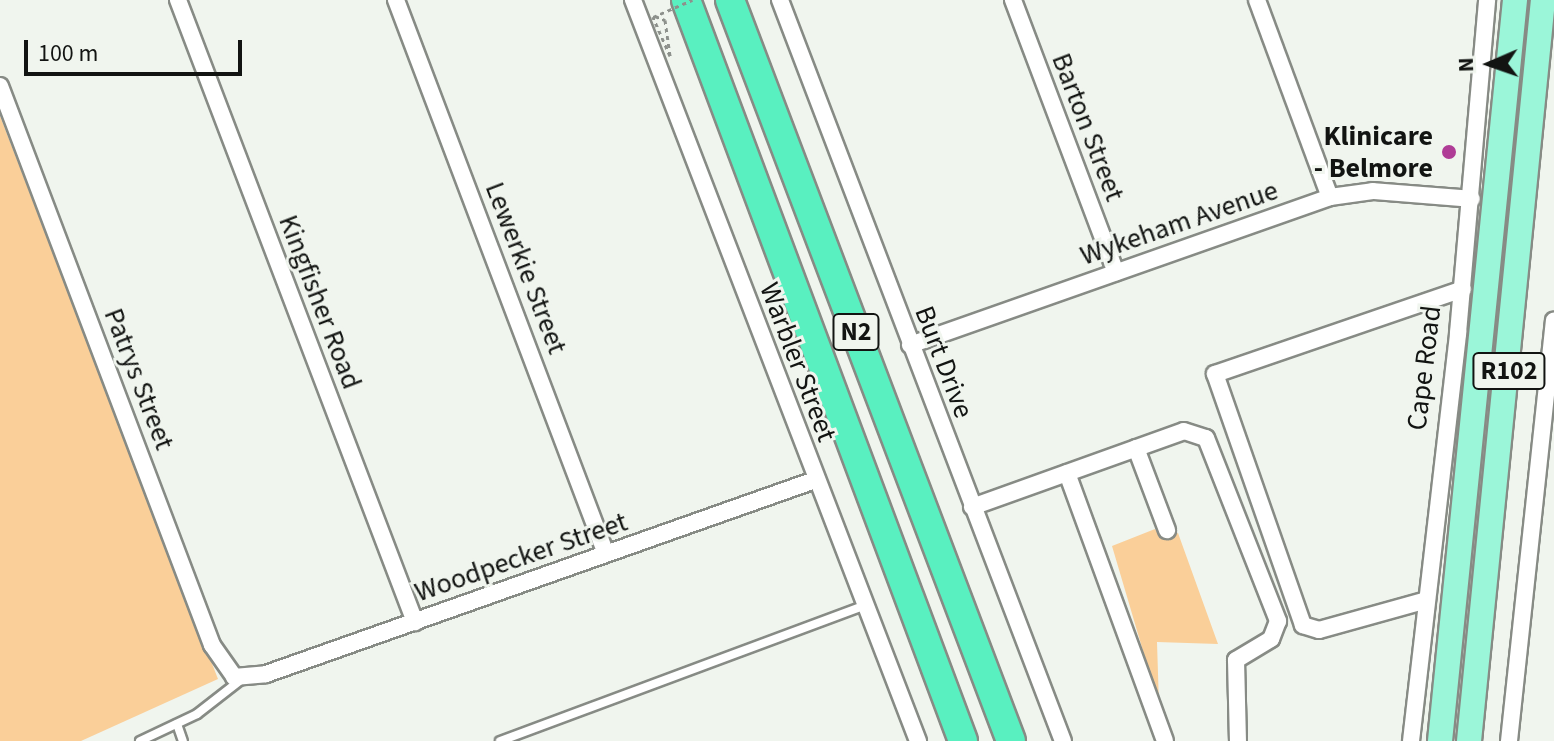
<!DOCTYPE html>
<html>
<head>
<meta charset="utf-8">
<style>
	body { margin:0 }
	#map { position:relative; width:1554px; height:741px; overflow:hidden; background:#f0f5ee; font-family:"Source Sans 3",sans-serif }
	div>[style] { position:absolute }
	.green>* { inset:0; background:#facf99 }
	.path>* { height:3px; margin-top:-1.5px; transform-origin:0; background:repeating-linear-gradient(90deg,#8d918c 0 4px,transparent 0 8px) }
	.roads { filter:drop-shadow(2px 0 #878b85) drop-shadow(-2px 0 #878b85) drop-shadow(0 2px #878b85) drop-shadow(0 -2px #878b85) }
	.lane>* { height:8px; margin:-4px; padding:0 4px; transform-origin:4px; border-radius:4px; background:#fff }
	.street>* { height:16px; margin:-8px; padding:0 8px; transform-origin:8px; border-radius:8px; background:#fff }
	.primary>* { height:24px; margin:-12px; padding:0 12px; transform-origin:12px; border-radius:12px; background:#9bf6d9 }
	.highway>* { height:28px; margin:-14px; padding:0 14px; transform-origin:14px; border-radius:14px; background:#59f0c0 }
	.path-bridge>* { height:3px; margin-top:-1.5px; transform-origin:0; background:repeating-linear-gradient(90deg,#8d918c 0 4px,transparent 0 8px) }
	.dots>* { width:22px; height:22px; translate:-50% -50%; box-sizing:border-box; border:4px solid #f0f5ee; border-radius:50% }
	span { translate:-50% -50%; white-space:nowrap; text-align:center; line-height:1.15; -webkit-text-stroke:6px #f0f5ee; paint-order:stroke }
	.shield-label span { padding:2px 6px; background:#f0f5ee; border:2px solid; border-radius:6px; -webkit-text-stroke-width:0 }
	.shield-label { font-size:26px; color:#121412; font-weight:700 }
	.street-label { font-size:28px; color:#121412 }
	.poi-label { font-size:28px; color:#121412; font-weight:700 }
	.right { translate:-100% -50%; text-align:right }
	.north { position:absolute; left:1450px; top:24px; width:80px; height:80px; -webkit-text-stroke:6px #f0f5ee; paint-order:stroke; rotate:268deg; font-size:22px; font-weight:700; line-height:32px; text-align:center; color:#121412 }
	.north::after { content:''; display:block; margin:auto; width:28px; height:36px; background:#121412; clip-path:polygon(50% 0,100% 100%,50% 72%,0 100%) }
	.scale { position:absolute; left:24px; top:40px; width:218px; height:36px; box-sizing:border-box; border:4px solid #121412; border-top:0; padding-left:10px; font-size:24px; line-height:28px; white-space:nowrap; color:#121412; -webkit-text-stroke:6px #f0f5ee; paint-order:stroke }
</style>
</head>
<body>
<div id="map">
	<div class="green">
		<div style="clip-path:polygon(0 116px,218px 679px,81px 741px,0 741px)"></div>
		<div style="clip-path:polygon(1155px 529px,1161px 539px,1178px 533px,1218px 644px,1157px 642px,1159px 705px,1112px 546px)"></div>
	</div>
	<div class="path">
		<div style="left:655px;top:16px;width:11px;rotate:22deg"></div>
	</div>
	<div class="roads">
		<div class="lane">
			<div style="left:177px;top:724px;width:18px;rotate:71deg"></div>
			<div style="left:140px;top:741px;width:63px;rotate:-25.3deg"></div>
			<div style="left:197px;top:714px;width:57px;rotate:-37.9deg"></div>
			<div style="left:500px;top:741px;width:390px;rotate:-20.4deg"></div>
		</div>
		<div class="street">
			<div style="left:178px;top:0;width:666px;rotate:69.14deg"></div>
			<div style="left:396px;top:0;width:592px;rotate:69.24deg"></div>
			<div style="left:633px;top:0;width:794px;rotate:68.96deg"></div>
			<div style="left:780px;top:0;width:793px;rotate:69.1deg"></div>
			<div style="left:1013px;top:0;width:291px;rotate:69.3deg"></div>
			<div style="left:1257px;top:0;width:210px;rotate:69.7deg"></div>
			<div style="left:0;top:86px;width:598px;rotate:69.23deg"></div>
			<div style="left:212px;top:645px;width:39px;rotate:55deg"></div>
			<div style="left:234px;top:677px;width:32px;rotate:-5deg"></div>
			<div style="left:266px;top:674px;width:582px;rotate:-19.46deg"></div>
			<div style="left:910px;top:345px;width:445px;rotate:-19.4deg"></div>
			<div style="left:1330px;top:197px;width:43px;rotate:-7.9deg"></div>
			<div style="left:1373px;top:191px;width:99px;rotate:4.6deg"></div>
			<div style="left:1136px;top:448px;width:88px;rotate:69.3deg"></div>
			<div style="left:1067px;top:473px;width:285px;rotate:69.9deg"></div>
			<div style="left:972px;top:507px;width:225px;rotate:-19.7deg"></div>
			<div style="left:1184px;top:431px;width:23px;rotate:18deg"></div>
			<div style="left:1206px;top:438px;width:197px;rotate:68.5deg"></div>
			<div style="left:1278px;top:621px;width:19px;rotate:111deg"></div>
			<div style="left:1271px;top:639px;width:41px;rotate:149deg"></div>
			<div style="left:1236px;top:660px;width:81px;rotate:88.6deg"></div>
			<div style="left:1427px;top:600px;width:112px;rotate:164.5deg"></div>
			<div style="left:1319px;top:630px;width:17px;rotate:-163deg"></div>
			<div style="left:1303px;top:625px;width:266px;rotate:-109.3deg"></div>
			<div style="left:1215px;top:374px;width:262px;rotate:-18.9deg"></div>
			<div style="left:1411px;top:741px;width:411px;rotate:-83.4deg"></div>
			<div style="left:1458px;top:333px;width:334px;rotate:-85deg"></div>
			<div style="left:1509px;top:741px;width:423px;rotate:-83.9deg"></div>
		</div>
		<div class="primary">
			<div style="left:1440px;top:741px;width:745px;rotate:-84.22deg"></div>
			<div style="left:1469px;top:741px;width:745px;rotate:-84.3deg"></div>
		</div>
		<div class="highway">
			<div style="left:686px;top:0;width:791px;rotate:69.5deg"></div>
			<div style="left:730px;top:0;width:792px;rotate:69.23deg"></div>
		</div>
	</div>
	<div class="path-bridge">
		<div style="left:665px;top:20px;width:36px;rotate:82deg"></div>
		<div style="left:670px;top:56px;width:43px;rotate:-113.6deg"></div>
		<div style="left:653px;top:17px;width:43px;rotate:-23.6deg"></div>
	</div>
	<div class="dots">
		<div style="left:1449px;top:152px;background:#af3c96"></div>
	</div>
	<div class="shield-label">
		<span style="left:856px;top:332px">N2</span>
		<span style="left:1509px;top:371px">R102</span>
	</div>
	<div class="street-label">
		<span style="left:1088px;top:127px;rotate:69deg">Barton Street</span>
		<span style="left:1179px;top:223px;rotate:-19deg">Wykeham Avenue</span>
		<span style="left:526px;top:268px;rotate:69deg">Lewerkie Street</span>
		<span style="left:320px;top:302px;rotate:69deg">Kingfisher Road</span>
		<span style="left:798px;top:362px;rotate:69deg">Warbler Street</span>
		<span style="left:944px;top:362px;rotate:69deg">Burt Drive</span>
		<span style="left:1424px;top:368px;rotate:-83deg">Cape Road</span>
		<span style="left:139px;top:379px;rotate:69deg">Patrys Street</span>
		<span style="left:521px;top:557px;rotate:-19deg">Woodpecker Street</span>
	</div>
	<div class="poi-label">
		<span class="right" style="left:1433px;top:152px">Klinicare<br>- Belmore</span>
	</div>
	<div class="north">N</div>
	<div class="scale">100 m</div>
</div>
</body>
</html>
